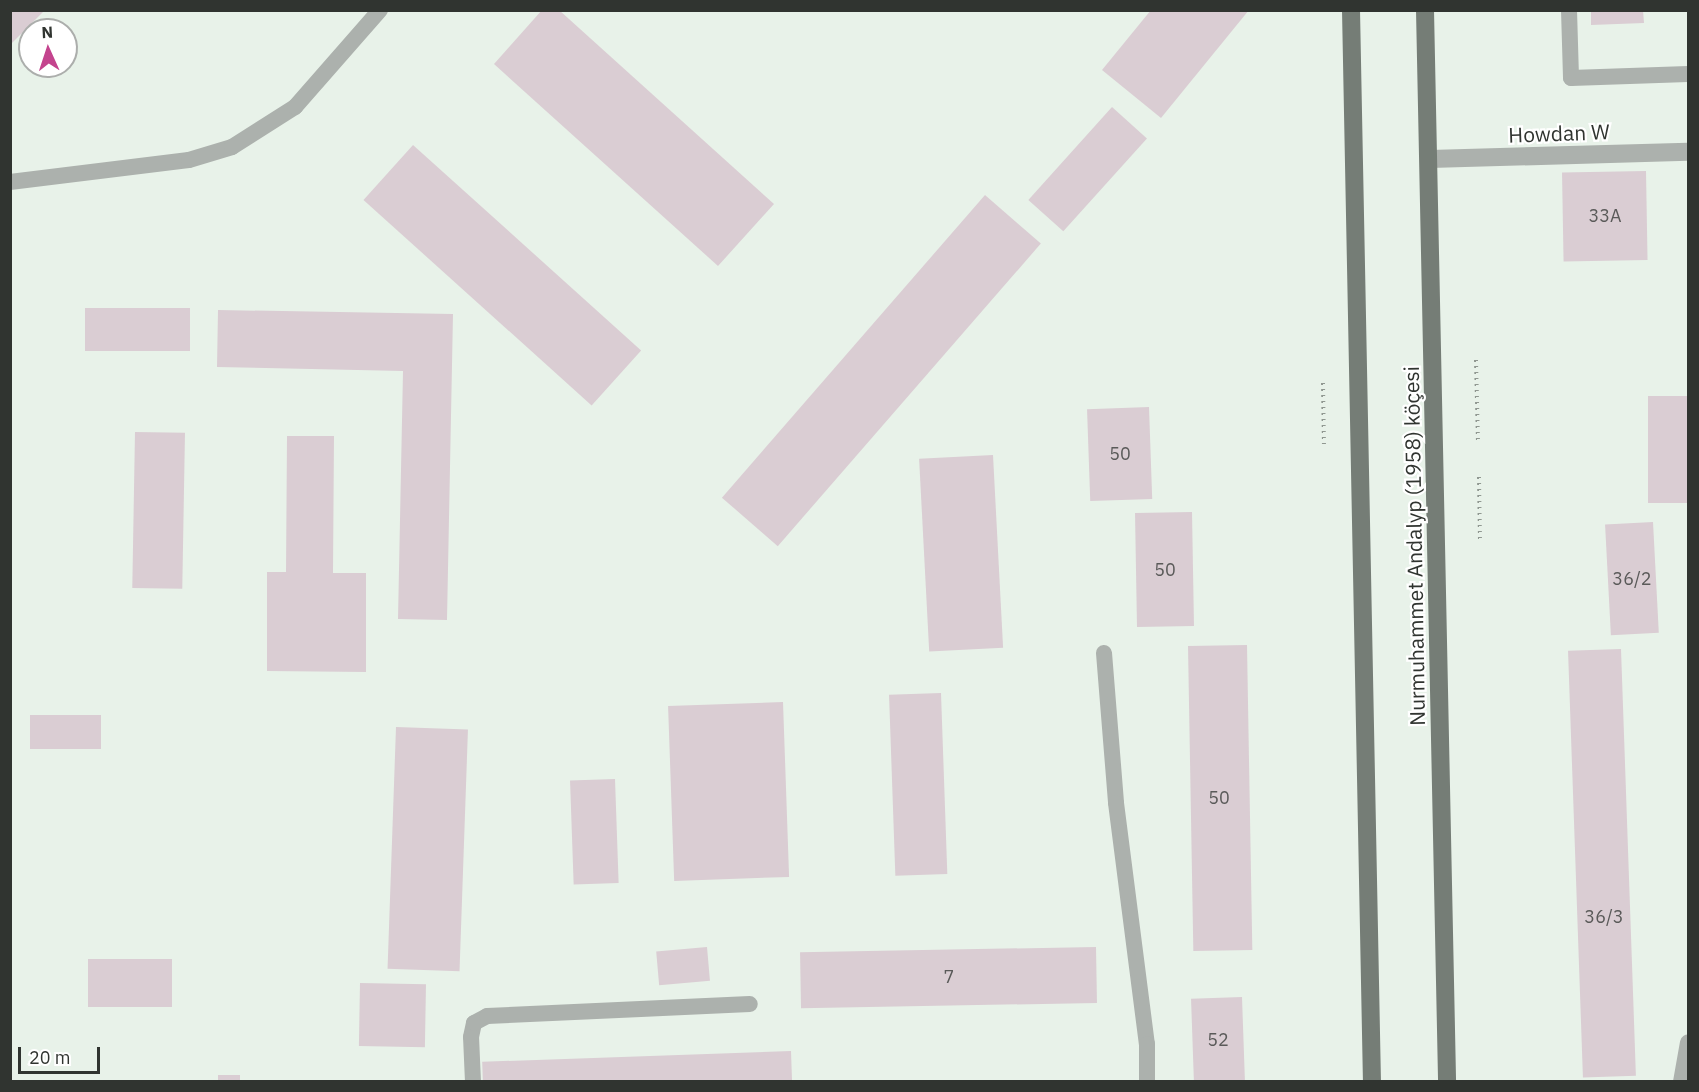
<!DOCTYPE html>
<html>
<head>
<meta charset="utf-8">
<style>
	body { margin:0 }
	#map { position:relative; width:1699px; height:1092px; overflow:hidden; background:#e8f2e9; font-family:"IBM Plex Sans",sans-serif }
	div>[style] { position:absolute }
	.building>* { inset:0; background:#dacdd3; transform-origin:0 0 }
	.path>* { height:4px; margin-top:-2px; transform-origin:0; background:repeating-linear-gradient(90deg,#909891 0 1.5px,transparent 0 6px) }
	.service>* { height:16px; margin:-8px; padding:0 8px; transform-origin:8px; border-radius:8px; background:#acb1ad }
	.minor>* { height:18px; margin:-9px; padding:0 9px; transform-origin:9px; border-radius:9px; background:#acb1ad }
	.primary>* { height:18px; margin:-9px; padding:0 9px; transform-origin:9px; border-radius:9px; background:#757d76 }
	span { translate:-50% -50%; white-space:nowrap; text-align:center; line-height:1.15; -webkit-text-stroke:4.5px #fff; paint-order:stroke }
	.number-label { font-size:18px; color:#5a5a59 }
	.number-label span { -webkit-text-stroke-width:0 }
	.street-label { font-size:21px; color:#303430 }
	.frame { position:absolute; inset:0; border:12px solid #303430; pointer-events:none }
	.north { position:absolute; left:18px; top:18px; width:60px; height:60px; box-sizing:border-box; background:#fff; border:2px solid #acaeac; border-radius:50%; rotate:357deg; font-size:16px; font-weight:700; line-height:24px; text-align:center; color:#303430 }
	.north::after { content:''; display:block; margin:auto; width:21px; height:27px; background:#c4448e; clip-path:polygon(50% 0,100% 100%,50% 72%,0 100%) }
	.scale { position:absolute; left:18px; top:1047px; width:82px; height:27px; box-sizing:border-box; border:3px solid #303430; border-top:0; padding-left:8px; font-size:18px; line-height:21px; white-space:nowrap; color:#303430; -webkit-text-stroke:4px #fff; paint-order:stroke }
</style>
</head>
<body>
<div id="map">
	<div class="building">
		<div style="clip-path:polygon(10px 10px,45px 10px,10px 45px)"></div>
		<div style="clip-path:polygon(542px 10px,559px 10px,774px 204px,718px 266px,494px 64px)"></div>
		<div style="clip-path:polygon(1151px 10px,1249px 10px,1161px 118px,1102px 70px)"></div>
		<div style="clip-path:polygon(1591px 10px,1643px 10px,1644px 23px,1591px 25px)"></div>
		<div style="left:1112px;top:107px;width:47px;height:125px;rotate:42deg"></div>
		<div style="left:413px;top:145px;width:307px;height:74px;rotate:42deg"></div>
		<div style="left:1646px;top:171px;width:89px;height:84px;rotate:89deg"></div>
		<div style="left:985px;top:195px;width:74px;height:401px;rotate:41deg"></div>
		<div style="left:85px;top:308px;width:105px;height:43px"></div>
		<div style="clip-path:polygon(218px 310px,453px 314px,447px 620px,398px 619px,403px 371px,217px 367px)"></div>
		<div style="left:1688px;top:396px;width:107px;height:40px;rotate:90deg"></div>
		<div style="left:1149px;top:407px;width:92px;height:62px;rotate:88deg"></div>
		<div style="left:135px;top:432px;width:50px;height:156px;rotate:1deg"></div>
		<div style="clip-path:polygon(287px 436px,334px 436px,333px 573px,366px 573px,366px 672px,267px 671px,267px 572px,286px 572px)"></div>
		<div style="left:993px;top:455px;width:193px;height:74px;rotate:87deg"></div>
		<div style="left:1192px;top:512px;width:114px;height:57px;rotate:89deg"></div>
		<div style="left:1653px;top:522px;width:111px;height:48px;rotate:87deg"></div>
		<div style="left:1247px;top:645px;width:305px;height:59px;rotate:89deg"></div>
		<div style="left:1621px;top:649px;width:427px;height:53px;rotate:88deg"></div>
		<div style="left:941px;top:693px;width:181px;height:52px;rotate:88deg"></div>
		<div style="left:783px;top:702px;width:175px;height:115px;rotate:88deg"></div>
		<div style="left:30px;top:715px;width:71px;height:34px"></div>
		<div style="left:396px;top:727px;width:72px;height:242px;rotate:2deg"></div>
		<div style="left:615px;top:779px;width:104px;height:45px;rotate:88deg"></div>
		<div style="left:707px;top:947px;width:34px;height:51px;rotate:85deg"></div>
		<div style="left:1096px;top:947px;width:56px;height:296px;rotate:89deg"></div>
		<div style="left:88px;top:959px;width:84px;height:48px"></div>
		<div style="left:360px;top:983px;width:66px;height:63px;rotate:1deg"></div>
		<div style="left:1242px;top:997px;width:85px;height:51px;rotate:88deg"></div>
		<div style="left:791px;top:1051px;width:31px;height:309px;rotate:88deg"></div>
		<div style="left:218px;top:1075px;width:22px;height:7px"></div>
	</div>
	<div class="path">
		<div style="left:1476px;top:360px;width:80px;rotate:88.6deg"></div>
		<div style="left:1323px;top:383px;width:61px;rotate:89.1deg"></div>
		<div style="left:1479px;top:477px;width:62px;rotate:89.1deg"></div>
	</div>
	<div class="service">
		<div style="left:1569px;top:10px;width:68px;rotate:88.3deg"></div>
		<div style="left:1571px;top:78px;width:117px;rotate:-2deg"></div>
		<div style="left:10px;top:182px;width:180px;rotate:-7deg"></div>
		<div style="left:189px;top:160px;width:45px;rotate:-16.8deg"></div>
		<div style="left:232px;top:147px;width:75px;rotate:-32.4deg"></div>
		<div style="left:295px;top:107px;width:129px;rotate:-48.8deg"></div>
		<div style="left:1104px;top:653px;width:150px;rotate:85.4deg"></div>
		<div style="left:1116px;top:803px;width:243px;rotate:82.7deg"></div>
		<div style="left:1147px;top:1044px;width:38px;rotate:90deg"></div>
		<div style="left:473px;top:1082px;width:45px;rotate:-92.5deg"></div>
		<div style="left:471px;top:1037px;width:14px;rotate:-78deg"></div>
		<div style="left:474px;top:1023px;width:15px;rotate:-28deg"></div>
		<div style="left:487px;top:1016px;width:263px;rotate:-2.6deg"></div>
		<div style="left:1681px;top:1082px;width:40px;rotate:-80deg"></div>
	</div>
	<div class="minor">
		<div style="left:1430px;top:159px;width:258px;rotate:-1.6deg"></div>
	</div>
	<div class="primary">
		<div style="left:1351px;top:10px;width:1072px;rotate:88.88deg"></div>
		<div style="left:1425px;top:10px;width:1072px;rotate:88.82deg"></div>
	</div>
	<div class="number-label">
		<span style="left:1605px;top:216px">33A</span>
		<span style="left:1120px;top:454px">50</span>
		<span style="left:1165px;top:570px">50</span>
		<span style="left:1632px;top:579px">36/2</span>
		<span style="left:1219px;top:798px">50</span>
		<span style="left:1604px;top:917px">36/3</span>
		<span style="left:949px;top:977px">7</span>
		<span style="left:1218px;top:1040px">52</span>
	</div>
	<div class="street-label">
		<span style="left:1559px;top:133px;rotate:-2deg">Howdan W</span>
		<span style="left:1414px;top:546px;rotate:-91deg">Nurmuhammet Andalyp (1958) köçesi</span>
	</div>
	<div class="frame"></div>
	<div class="north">N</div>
	<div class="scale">20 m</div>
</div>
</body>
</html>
